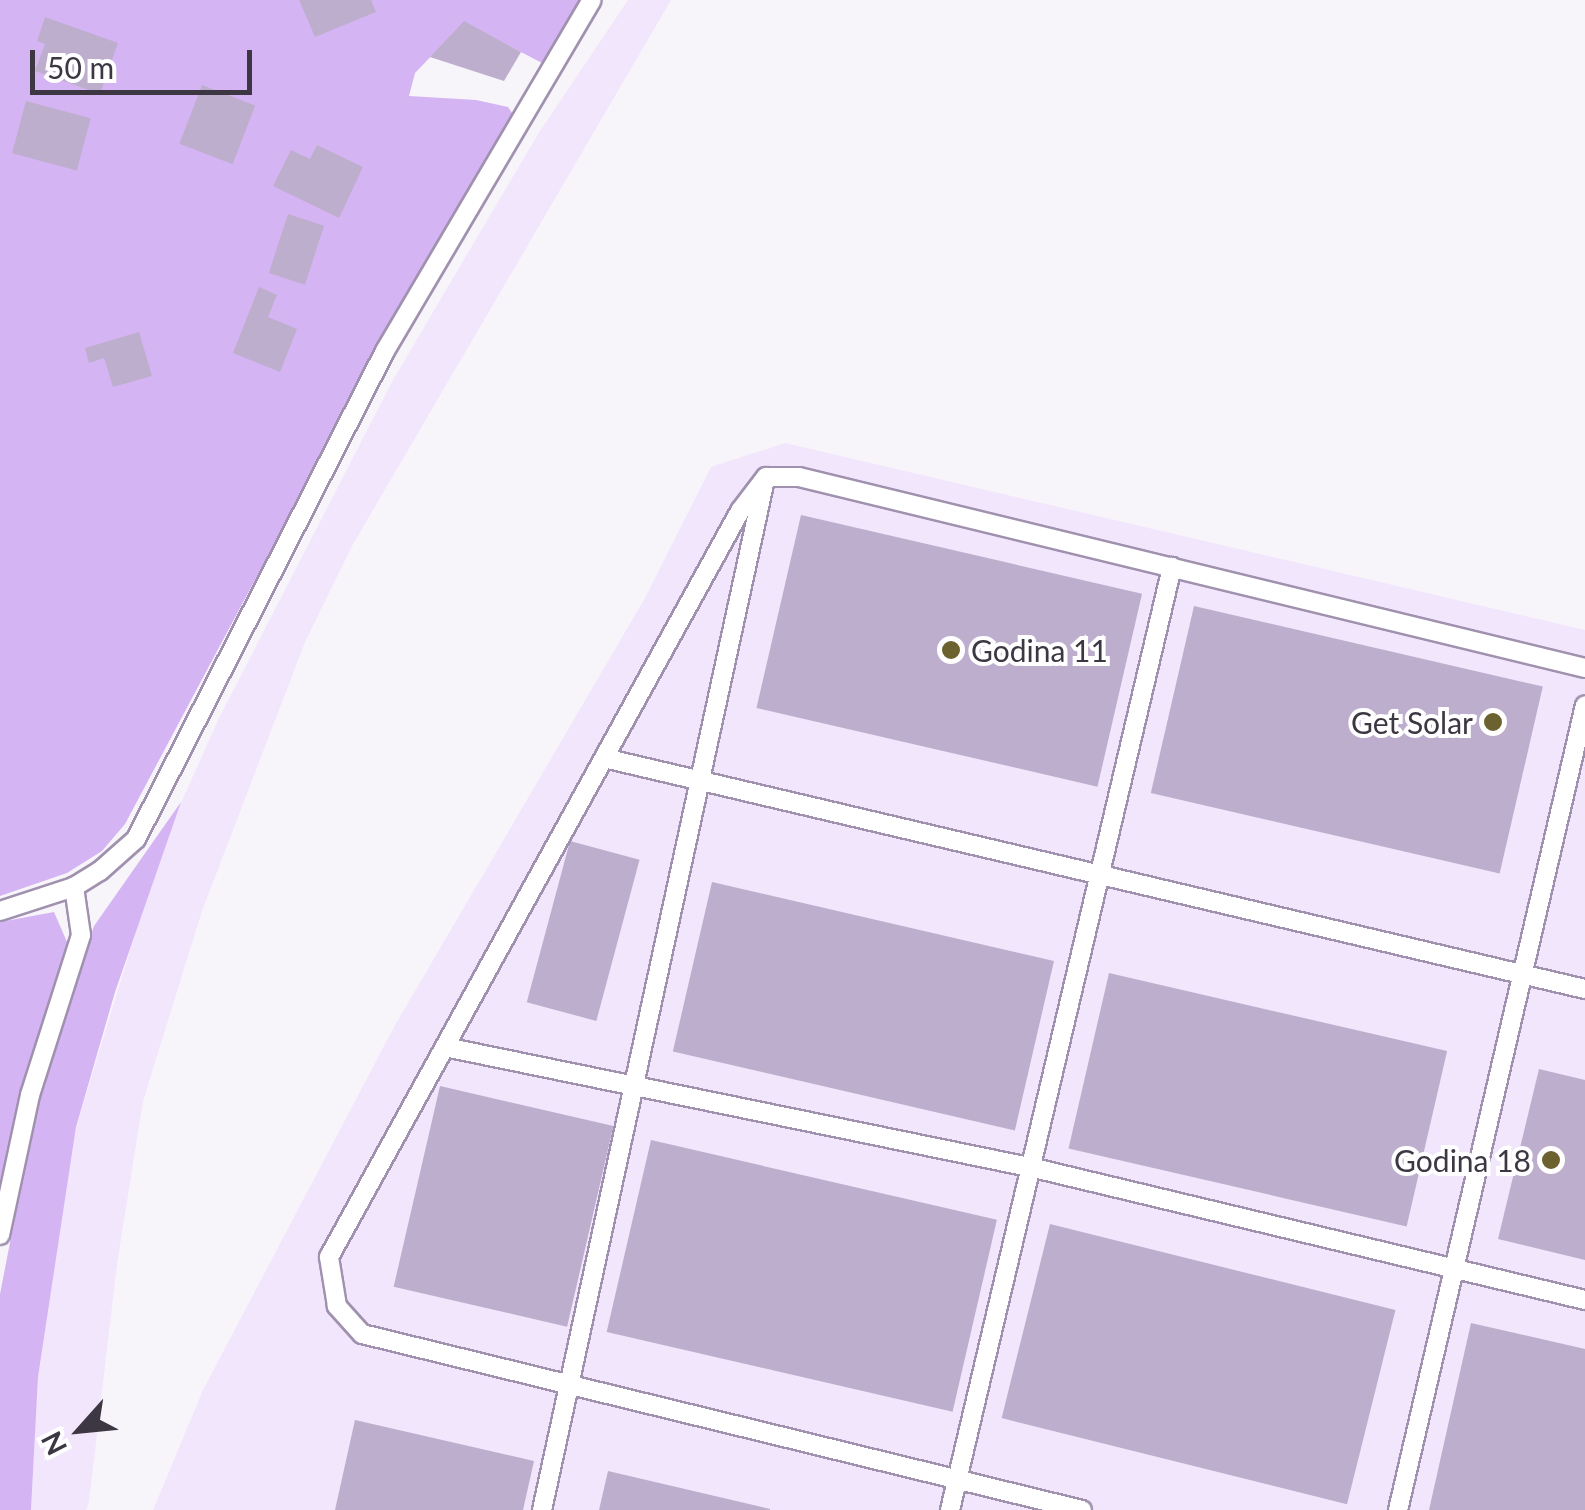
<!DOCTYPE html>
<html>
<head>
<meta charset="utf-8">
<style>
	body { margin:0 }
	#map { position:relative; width:1585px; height:1510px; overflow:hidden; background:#f7f4fa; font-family:Lato,sans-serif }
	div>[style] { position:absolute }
	.built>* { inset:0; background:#f2e6fd }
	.green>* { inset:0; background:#d5b4f3 }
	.building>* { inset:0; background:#beaecd; transform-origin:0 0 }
	.roads { filter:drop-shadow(2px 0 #a091af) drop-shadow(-2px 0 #a091af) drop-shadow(0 2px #a091af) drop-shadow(0 -2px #a091af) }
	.lane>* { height:18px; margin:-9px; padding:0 9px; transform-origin:9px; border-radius:9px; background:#fff }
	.dots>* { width:28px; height:28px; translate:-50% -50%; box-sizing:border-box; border:5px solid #fff; border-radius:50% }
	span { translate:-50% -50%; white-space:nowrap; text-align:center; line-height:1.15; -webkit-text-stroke:8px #fff; paint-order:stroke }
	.poi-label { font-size:30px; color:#3d3743 }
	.left { translate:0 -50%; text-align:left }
	.right { translate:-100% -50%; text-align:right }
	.north { position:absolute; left:30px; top:1380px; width:100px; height:100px; -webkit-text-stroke:8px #fff; paint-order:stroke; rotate:243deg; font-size:28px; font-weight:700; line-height:40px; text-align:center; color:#3d3743 }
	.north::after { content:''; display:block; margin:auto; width:35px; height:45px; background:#3d3743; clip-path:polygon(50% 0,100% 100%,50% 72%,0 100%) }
	.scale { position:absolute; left:30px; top:50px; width:222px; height:45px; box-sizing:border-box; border:5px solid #3d3743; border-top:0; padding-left:12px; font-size:30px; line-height:35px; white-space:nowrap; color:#3d3743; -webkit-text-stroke:8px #fff; paint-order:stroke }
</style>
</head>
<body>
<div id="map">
	<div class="built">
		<div style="clip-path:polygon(628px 0,671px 0,352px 546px,305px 642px,202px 911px,143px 1101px,117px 1264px,89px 1502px,86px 1510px,31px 1510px,38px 1377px,76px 1127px,163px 843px,219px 718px,393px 380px,538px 134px)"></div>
		<div style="clip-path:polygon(785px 443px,1585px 630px,1585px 1510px,153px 1510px,203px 1390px,394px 1027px,645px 598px,711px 467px)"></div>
	</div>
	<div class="green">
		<div style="clip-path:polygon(0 0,601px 0,561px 36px,542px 63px,464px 22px,415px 73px,409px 96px,476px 100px,508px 107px,515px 117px,265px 561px,125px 824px,102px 851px,67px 873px,0 896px)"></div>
		<div style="clip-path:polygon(181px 802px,115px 992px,76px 1127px,38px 1377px,31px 1510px,0 1510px,0 1294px,40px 1089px,94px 926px)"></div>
		<div style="clip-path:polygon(54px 912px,67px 942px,0 1181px,0 922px)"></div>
	</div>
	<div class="building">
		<div style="clip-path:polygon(299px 0,371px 0,376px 12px,315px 37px)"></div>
		<div style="clip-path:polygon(45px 17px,118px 43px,100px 94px,35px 71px,45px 44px,37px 41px)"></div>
		<div style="clip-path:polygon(464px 21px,521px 52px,504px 81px,430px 57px)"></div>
		<div style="left:202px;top:85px;width:57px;height:63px;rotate:21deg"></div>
		<div style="left:26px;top:101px;width:67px;height:54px;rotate:15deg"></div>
		<div style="clip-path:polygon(317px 145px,363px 167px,339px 218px,273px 186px,291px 150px,310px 159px)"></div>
		<div style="left:288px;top:214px;width:38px;height:62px;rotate:18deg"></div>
		<div style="clip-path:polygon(259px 287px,277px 295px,268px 317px,297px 329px,280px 372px,233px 353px)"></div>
		<div style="clip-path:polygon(139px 332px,152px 376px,113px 387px,104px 358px,89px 363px,85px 348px)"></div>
		<div style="left:801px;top:515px;width:350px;height:198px;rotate:13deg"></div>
		<div style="left:1194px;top:606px;width:358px;height:192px;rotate:13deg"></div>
		<div style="left:570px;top:841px;width:72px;height:167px;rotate:15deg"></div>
		<div style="left:712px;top:882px;width:351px;height:174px;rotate:13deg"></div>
		<div style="left:1109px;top:973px;width:347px;height:180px;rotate:13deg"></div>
		<div style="clip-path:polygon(1539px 1069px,1585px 1080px,1585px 1260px,1498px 1239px)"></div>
		<div style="left:440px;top:1086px;width:178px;height:206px;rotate:13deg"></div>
		<div style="left:651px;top:1140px;width:355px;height:197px;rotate:13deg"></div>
		<div style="left:1050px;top:1224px;width:356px;height:200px;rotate:14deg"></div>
		<div style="clip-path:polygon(1471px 1323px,1585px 1349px,1585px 1510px,1429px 1510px)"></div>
		<div style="clip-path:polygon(355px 1420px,534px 1461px,523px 1510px,335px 1510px)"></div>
		<div style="clip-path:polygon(608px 1471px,770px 1509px,770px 1510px,599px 1510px)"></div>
	</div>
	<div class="roads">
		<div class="lane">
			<div style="left:604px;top:758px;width:1008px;rotate:13.25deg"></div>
			<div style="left:0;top:911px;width:78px;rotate:-18deg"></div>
			<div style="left:74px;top:887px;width:31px;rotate:-32deg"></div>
			<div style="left:100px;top:871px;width:48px;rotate:-41.6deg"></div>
			<div style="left:136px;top:839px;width:548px;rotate:-62.97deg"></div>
			<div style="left:385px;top:351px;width:407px;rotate:-59.5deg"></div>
			<div style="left:445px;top:1047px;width:601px;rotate:11.61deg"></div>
			<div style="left:1034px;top:1168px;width:567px;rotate:13.47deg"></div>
			<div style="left:0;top:1235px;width:143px;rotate:-77.9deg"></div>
			<div style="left:30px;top:1095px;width:168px;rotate:-72.3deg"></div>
			<div style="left:81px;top:935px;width:49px;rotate:-98.3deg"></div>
			<div style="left:542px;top:1510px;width:1050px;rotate:-77.79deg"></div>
			<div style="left:950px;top:1510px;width:969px;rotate:-76.75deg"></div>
			<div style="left:1082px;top:1510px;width:741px;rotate:-166.26deg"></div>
			<div style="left:362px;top:1334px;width:38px;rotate:-132deg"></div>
			<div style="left:337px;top:1306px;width:50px;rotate:-99.3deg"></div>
			<div style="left:329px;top:1257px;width:852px;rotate:-61.15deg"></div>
			<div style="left:740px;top:511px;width:43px;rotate:-52.6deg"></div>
			<div style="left:766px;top:477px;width:33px"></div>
			<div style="left:799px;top:477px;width:809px;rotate:13.66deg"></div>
			<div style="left:1398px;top:1510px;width:826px;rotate:-76.92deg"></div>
		</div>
	</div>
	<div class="dots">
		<div style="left:951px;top:650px;background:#6c622f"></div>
		<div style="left:1493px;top:722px;background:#6c622f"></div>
		<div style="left:1551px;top:1160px;background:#6c622f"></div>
	</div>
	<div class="poi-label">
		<span class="left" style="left:971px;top:650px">Godina 11</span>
		<span class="right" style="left:1473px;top:722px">Get Solar</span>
		<span class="right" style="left:1531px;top:1160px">Godina 18</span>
	</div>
	<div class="north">N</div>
	<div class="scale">50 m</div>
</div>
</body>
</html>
